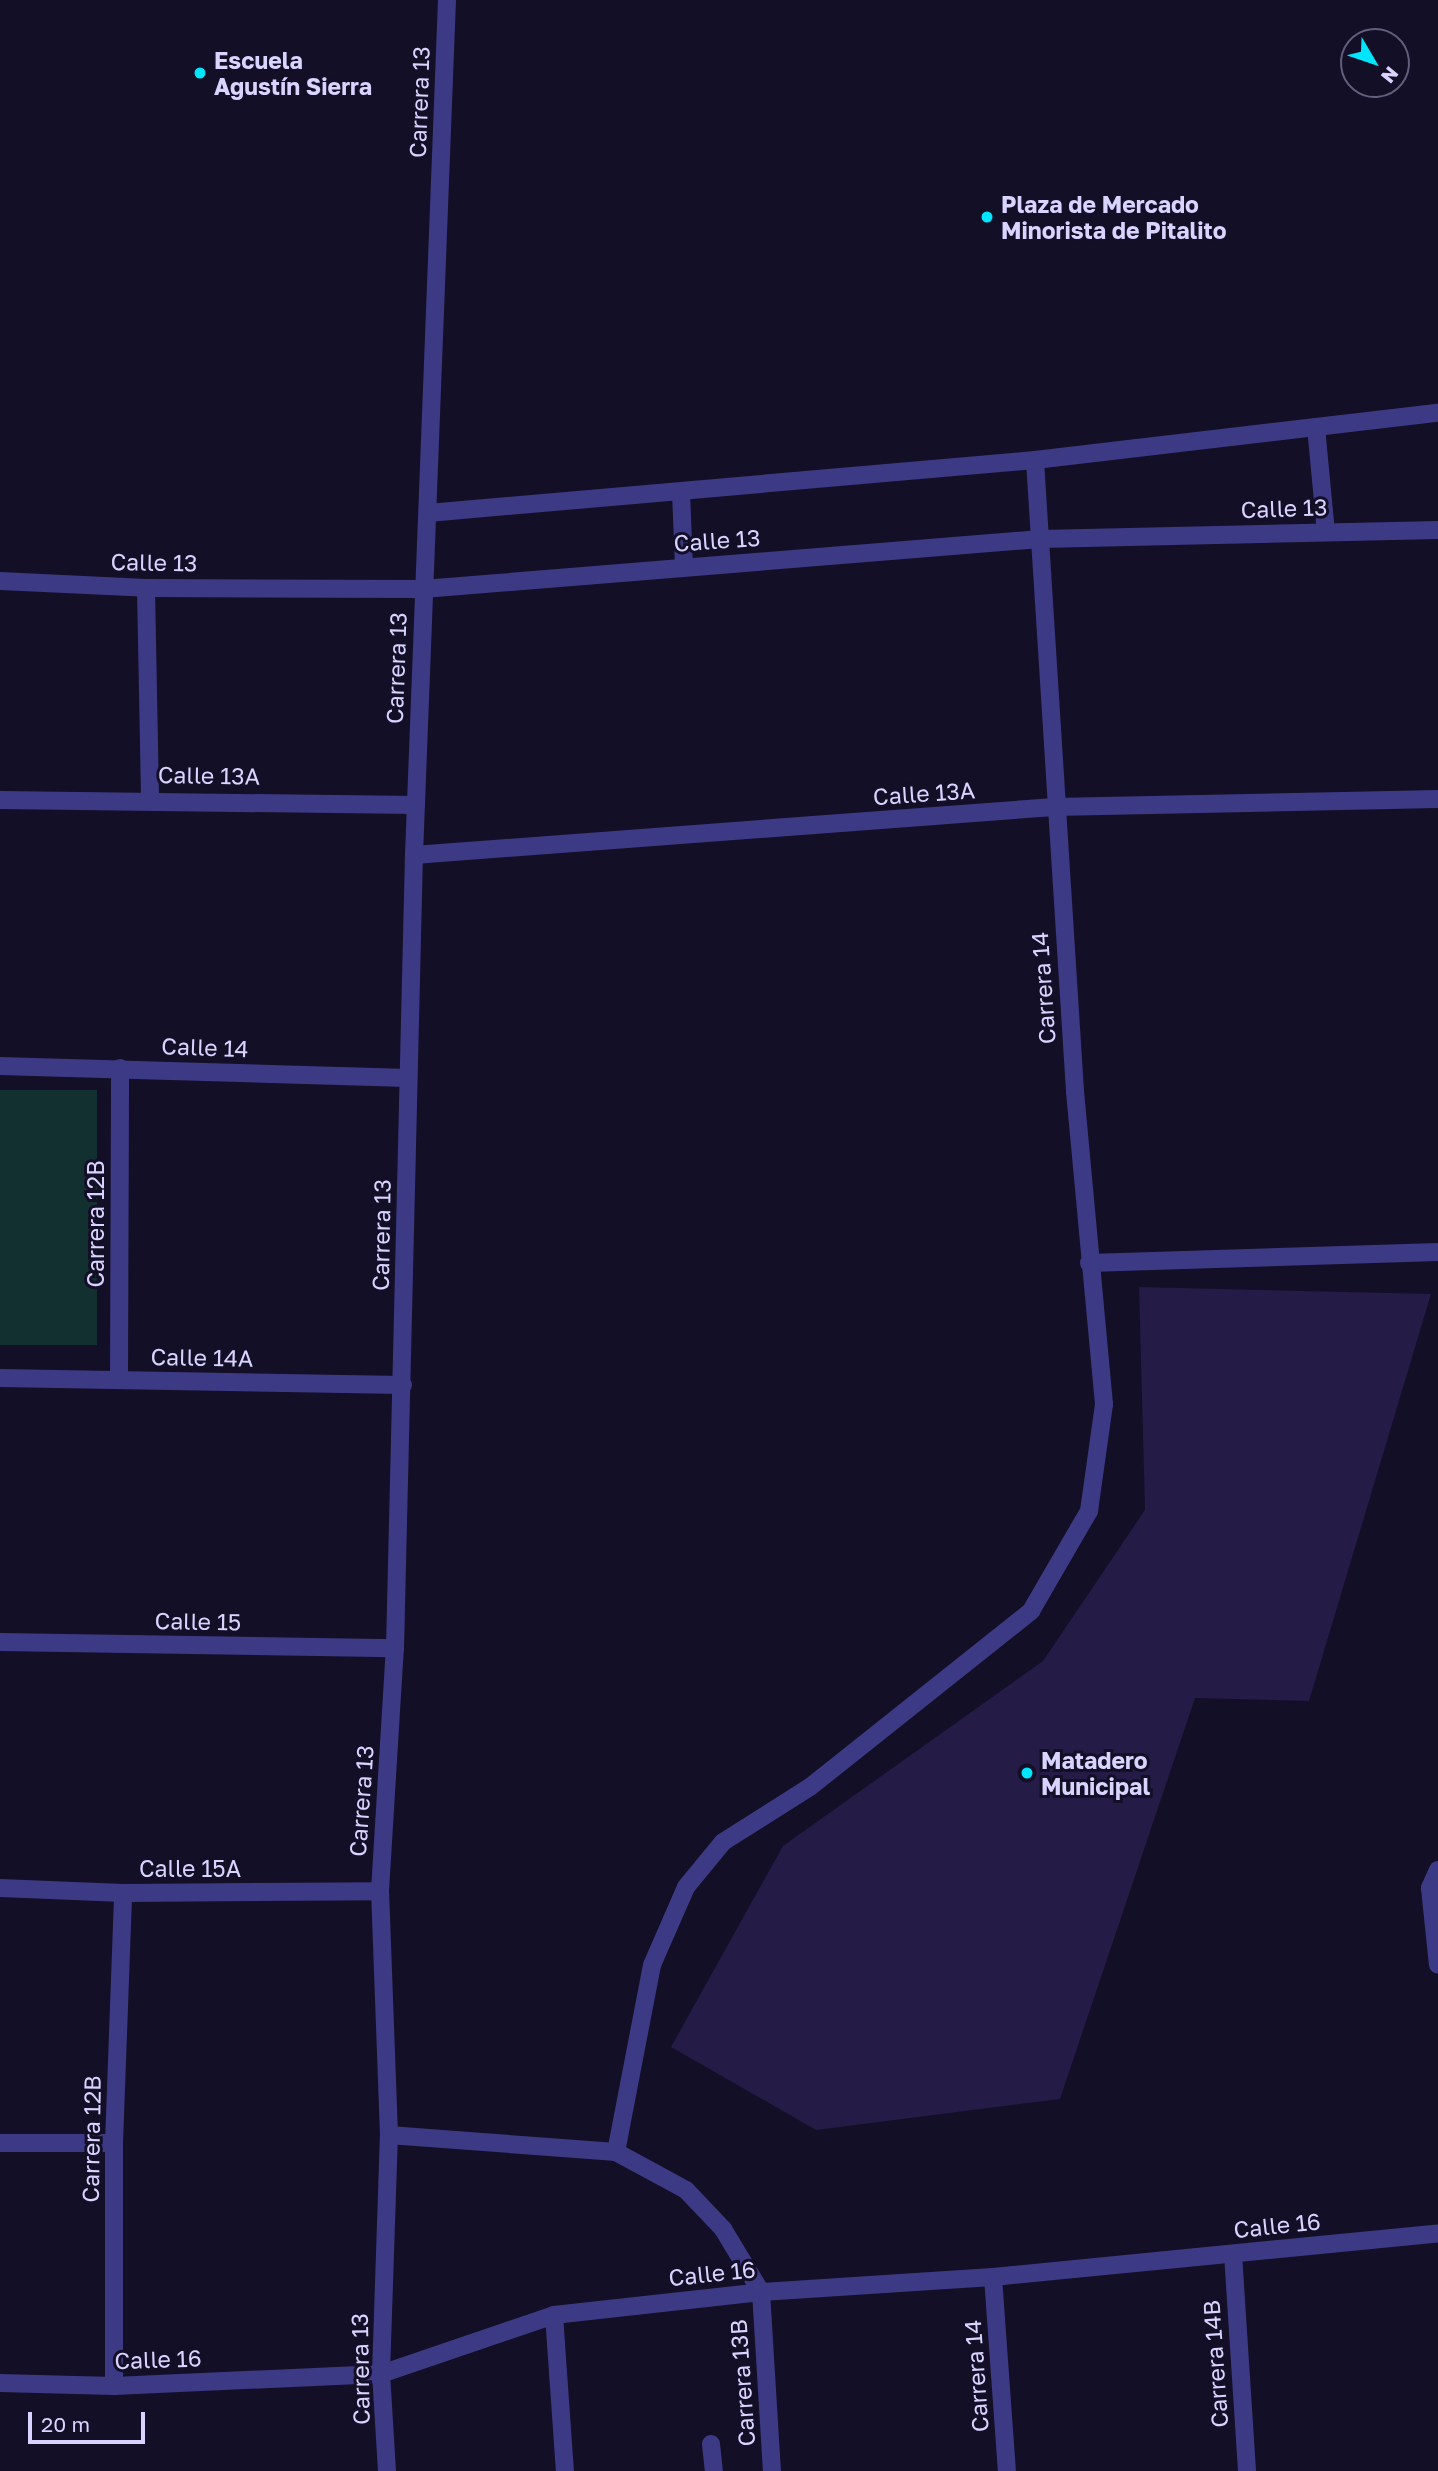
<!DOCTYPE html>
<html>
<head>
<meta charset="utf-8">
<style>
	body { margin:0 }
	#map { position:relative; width:1438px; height:2471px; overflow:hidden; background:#130f26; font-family:"Golos Text",sans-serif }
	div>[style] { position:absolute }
	.green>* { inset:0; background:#12302f; transform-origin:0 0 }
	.building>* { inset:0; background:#241b47 }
	.minor>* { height:18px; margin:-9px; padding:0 9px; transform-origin:9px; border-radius:9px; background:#3d3a85 }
	.dots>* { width:19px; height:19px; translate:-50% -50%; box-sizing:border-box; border:4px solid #130f26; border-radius:50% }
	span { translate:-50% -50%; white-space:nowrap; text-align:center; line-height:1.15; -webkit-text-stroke:6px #130f26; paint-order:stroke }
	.poi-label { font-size:23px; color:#d9d4ff; font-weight:700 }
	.left { translate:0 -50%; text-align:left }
	.street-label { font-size:23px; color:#d9d4ff }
	.north { position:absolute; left:1340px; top:28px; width:70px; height:70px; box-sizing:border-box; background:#130f26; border:2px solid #625e7d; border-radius:50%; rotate:129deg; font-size:19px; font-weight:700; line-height:28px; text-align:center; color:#d9d4ff }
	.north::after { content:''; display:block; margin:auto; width:24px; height:32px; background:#00e5ff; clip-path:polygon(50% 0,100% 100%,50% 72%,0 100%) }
	.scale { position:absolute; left:28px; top:2412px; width:117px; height:32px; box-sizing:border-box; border:4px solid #d9d4ff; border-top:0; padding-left:9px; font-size:21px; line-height:24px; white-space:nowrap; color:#d9d4ff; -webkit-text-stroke:5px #130f26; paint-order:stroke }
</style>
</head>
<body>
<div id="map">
	<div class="green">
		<div style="left:0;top:1090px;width:97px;height:255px"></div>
	</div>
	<div class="building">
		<div style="clip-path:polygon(1139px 1287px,1431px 1294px,1309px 1701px,1195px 1698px,1060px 2099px,816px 2130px,671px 2047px,783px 1846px,1043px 1661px,1145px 1510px)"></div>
	</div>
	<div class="minor">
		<div style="left:1316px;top:427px;width:105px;rotate:84.6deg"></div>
		<div style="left:681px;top:492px;width:75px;rotate:87.7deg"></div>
		<div style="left:428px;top:513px;width:609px;rotate:-4.99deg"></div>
		<div style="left:1035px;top:460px;width:406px;rotate:-6.7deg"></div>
		<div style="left:0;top:581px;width:146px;rotate:2.7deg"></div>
		<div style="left:146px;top:588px;width:277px;rotate:0.2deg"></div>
		<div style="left:423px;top:589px;width:620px;rotate:-4.63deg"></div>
		<div style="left:1041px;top:539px;width:397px;rotate:-1.3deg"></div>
		<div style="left:146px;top:588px;width:210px;rotate:88.9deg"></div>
		<div style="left:0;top:800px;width:416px;rotate:0.7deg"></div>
		<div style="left:414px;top:855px;width:642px;rotate:-4.29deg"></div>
		<div style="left:1054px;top:807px;width:384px;rotate:-1.2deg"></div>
		<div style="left:0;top:1066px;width:408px;rotate:1.7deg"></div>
		<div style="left:1089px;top:1263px;width:349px;rotate:-1.8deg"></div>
		<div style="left:0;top:1378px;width:403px;rotate:1deg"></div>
		<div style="left:119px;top:1379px;width:311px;rotate:-89.8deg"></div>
		<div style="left:0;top:1642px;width:395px;rotate:0.9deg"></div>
		<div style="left:1438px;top:1870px;width:20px;rotate:114deg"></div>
		<div style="left:1430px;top:1888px;width:77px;rotate:84.1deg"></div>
		<div style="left:0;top:1888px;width:123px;rotate:2.3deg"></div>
		<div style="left:123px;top:1893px;width:257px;rotate:-0.4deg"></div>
		<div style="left:389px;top:2135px;width:228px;rotate:4.3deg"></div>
		<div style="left:616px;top:2152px;width:80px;rotate:28.5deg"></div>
		<div style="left:686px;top:2190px;width:54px;rotate:46.5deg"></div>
		<div style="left:723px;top:2229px;width:74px;rotate:58.9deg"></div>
		<div style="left:761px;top:2292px;width:179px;rotate:86.5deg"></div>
		<div style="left:0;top:2143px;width:114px"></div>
		<div style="left:616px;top:2152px;width:190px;rotate:-79.1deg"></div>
		<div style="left:652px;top:1965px;width:85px;rotate:-66.4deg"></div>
		<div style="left:686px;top:1887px;width:58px;rotate:-50.6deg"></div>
		<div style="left:723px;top:1842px;width:103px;rotate:-32.3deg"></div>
		<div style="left:810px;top:1787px;width:283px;rotate:-38.5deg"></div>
		<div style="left:1031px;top:1611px;width:116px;rotate:-59.9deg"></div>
		<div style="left:1089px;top:1511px;width:108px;rotate:-82deg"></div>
		<div style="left:1104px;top:1404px;width:314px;rotate:-95.3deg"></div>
		<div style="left:1075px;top:1091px;width:632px;rotate:-93.63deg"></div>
		<div style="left:1233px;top:2254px;width:217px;rotate:86.3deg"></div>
		<div style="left:993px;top:2277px;width:195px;rotate:85.9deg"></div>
		<div style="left:554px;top:2315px;width:156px;rotate:86deg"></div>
		<div style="left:0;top:2383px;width:114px;rotate:1.5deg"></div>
		<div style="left:114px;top:2386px;width:267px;rotate:-2.6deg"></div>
		<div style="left:381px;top:2374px;width:183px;rotate:-18.8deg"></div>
		<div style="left:554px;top:2315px;width:208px;rotate:-6.3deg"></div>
		<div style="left:761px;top:2292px;width:232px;rotate:-3.7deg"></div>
		<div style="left:993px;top:2277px;width:447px;rotate:-5.6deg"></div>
		<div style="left:114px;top:2386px;width:243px;rotate:-90deg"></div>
		<div style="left:114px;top:2143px;width:250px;rotate:-87.9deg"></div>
		<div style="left:711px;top:2444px;width:27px;rotate:84deg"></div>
		<div style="left:387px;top:2471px;width:97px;rotate:-93.5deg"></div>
		<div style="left:381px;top:2374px;width:239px;rotate:-88.1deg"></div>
		<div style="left:389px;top:2135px;width:244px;rotate:-92.1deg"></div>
		<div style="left:380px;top:1891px;width:243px;rotate:-86.5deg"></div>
		<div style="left:395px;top:1648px;width:793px;rotate:-88.63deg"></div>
		<div style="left:414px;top:855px;width:856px;rotate:-87.79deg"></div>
	</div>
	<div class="dots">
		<div style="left:200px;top:73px;background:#00e5ff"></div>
		<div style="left:987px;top:217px;background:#00e5ff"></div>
		<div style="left:1027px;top:1773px;background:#00e5ff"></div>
	</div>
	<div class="poi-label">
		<span class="left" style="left:214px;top:73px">Escuela<br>Agustín Sierra</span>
		<span class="left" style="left:1001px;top:217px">Plaza de Mercado<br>Minorista de Pitalito</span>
		<span class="left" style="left:1041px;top:1773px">Matadero<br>Municipal</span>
	</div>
	<div class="street-label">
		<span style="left:419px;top:102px;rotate:-88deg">Carrera 13</span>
		<span style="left:1284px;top:508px;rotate:-2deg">Calle 13</span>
		<span style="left:717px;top:540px;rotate:-4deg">Calle 13</span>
		<span style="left:154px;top:562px;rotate:1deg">Calle 13</span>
		<span style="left:396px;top:668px;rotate:-88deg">Carrera 13</span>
		<span style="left:209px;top:775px;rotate:1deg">Calle 13A</span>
		<span style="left:924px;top:793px;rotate:-4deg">Calle 13A</span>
		<span style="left:1043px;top:988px;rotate:-94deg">Carrera 14</span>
		<span style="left:205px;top:1047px;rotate:2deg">Calle 14</span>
		<span style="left:95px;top:1224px;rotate:-90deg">Carrera 12B</span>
		<span style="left:381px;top:1235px;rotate:-89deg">Carrera 13</span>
		<span style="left:202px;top:1357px;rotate:1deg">Calle 14A</span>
		<span style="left:198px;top:1621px;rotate:1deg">Calle 15</span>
		<span style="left:361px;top:1801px;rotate:-86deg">Carrera 13</span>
		<span style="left:190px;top:1868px">Calle 15A</span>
		<span style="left:91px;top:2139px;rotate:-89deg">Carrera 12B</span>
		<span style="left:1277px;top:2225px;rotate:-6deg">Calle 16</span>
		<span style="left:712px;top:2273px;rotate:-6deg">Calle 16</span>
		<span style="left:158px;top:2359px;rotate:-2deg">Calle 16</span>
		<span style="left:1215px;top:2364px;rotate:-94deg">Carrera 14B</span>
		<span style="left:360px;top:2369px;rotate:-91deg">Carrera 13</span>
		<span style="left:976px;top:2376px;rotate:-94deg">Carrera 14</span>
		<span style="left:742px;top:2383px;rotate:-94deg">Carrera 13B</span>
	</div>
	<div class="north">N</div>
	<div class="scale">20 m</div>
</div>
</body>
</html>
